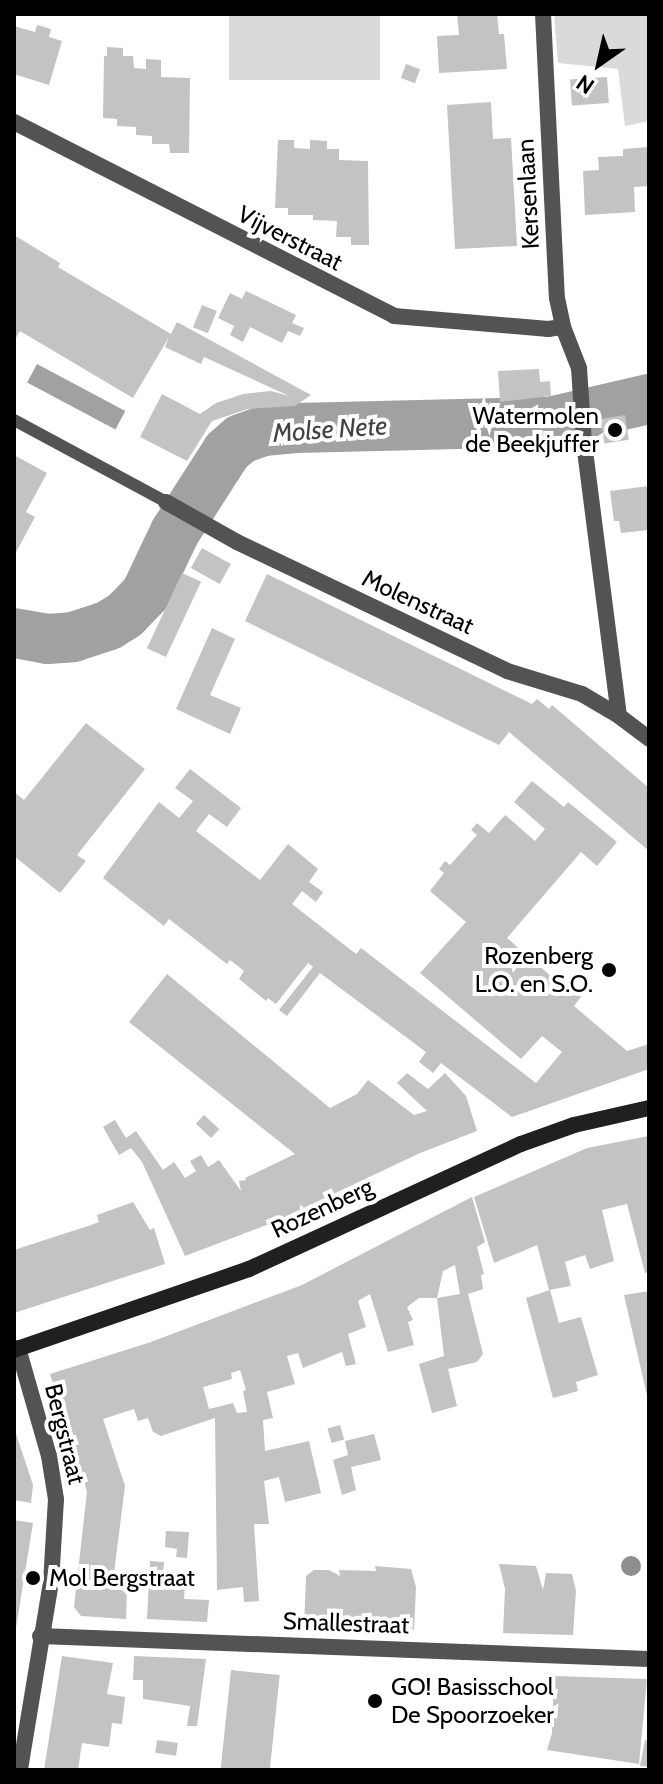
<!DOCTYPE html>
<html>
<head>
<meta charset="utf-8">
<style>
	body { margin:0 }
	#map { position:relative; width:663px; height:1784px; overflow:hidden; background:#fff; font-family:Cabin,sans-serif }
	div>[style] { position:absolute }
	.green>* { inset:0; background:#dadada; transform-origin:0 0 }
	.water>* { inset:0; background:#a1a1a1; transform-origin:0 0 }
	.river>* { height:50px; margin:-25px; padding:0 25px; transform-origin:25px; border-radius:25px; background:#a1a1a1 }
	.building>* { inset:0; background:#c3c3c3; transform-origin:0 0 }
	.lane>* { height:12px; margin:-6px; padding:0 6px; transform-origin:6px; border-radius:6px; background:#535353 }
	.street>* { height:16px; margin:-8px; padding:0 8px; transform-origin:8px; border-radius:8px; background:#535353 }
	.secondary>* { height:16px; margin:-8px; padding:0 8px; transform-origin:8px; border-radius:8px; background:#202020 }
	.trees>* { width:20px; height:20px; margin:-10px; border-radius:50%; background:#8e8e8e }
	.dots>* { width:22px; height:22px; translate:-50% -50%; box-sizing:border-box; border:4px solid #fff; border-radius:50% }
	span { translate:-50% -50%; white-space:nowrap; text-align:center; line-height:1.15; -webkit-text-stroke:8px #fff; paint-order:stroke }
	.street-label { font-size:24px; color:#000 }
	.poi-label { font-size:24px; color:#000 }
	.right { translate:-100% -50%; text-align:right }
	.left { translate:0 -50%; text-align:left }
	.water-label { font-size:26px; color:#424242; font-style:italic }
	.frame { position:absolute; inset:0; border:16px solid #000; pointer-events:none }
	.north { position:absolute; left:559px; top:24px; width:80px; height:80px; -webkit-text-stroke:6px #fff; paint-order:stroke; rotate:214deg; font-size:22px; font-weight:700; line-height:32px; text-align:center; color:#000 }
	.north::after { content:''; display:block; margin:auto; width:28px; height:36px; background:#000; clip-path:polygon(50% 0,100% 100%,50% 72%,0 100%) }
</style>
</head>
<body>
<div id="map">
	<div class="green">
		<div style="left:229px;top:14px;width:151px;height:66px"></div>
		<div style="clip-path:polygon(554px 14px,649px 14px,649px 121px,625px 126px,618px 69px,558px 63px)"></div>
	</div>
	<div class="water">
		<div style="left:37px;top:364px;width:100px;height:21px;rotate:28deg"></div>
	</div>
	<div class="river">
		<div style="left:14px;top:633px;width:34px;rotate:10deg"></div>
		<div style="left:47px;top:639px;width:26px;rotate:-4deg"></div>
		<div style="left:73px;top:637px;width:38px;rotate:-18deg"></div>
		<div style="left:109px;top:625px;width:19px;rotate:-32deg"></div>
		<div style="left:125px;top:615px;width:30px;rotate:-46deg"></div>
		<div style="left:146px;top:593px;width:68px;rotate:-64.6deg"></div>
		<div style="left:175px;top:532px;width:96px;rotate:-57.3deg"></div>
		<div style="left:227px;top:451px;width:18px;rotate:-41deg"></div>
		<div style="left:241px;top:439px;width:23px;rotate:-20deg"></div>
		<div style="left:263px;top:431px;width:33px;rotate:-5deg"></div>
		<div style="left:296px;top:428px;width:253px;rotate:-1.4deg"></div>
		<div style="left:549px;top:422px;width:103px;rotate:-13deg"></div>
	</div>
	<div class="building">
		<div style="clip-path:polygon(457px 14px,497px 14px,499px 34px,504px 34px,507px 69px,439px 73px,437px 36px,459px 35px)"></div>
		<div style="clip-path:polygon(37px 25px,51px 29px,49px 37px,62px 41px,49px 85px,14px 74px,14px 26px,35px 32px)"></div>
		<div style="clip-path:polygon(107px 47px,123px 48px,123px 56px,133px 56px,134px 68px,146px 69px,146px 59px,161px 60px,161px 77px,190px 78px,189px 153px,170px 153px,169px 144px,152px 144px,152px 136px,136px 135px,136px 127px,117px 126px,117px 119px,103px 118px,104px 56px,107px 56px)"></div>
		<div style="left:406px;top:64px;width:15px;height:15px;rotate:20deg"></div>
		<div style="left:607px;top:77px;width:26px;height:37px;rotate:86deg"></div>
		<div style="clip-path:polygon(491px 102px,493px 139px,511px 138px,517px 246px,455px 249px,447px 105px)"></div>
		<div style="clip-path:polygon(278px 140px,294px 140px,294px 148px,310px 149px,310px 140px,327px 141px,327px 149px,339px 149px,339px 160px,368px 161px,369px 245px,351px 245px,351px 237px,336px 237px,337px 221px,313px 220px,313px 215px,288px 215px,288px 208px,275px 208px)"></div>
		<div style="clip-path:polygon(649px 147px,649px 186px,634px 187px,635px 212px,585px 215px,583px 171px,599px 170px,598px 157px,623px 156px,623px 149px)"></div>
		<div style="clip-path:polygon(14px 235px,60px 263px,58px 267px,171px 334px,177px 322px,311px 395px,295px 406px,248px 409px,212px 421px,187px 461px,140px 437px,162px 394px,200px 414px,216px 403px,243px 394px,271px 391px,289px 396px,204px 357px,201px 364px,165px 347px,169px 337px,133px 398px,20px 331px,14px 341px)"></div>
		<div style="clip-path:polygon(246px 291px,296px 315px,292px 323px,304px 328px,300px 336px,288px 331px,282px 343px,250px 327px,243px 342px,230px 335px,234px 326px,218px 318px,230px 293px,242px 299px)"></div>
		<div style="left:202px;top:305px;width:16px;height:24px;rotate:22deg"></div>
		<div style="clip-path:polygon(539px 369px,540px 382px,550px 381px,551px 396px,500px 402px,498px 371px)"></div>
		<div style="left:625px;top:415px;width:25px;height:25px;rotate:81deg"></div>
		<div style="clip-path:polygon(14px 455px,47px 473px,26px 512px,35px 517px,14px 556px)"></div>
		<div style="clip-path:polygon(649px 486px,649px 530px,621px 533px,619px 521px,614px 521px,610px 491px)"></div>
		<div style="left:202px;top:548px;width:33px;height:23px;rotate:29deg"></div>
		<div style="left:182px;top:573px;width:21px;height:83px;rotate:25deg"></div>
		<div style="clip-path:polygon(267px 574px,532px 704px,537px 699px,549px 709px,552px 705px,649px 788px,649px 851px,509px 732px,499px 745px,245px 621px)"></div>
		<div style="clip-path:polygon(212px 628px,235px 639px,210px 695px,241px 708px,230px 734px,176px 709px)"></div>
		<div style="clip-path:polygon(86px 723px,145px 769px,77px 855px,86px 861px,60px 893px,14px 856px,14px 792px,24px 800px)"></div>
		<div style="clip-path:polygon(190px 769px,241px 808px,227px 827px,209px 814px,196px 831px,260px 880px,288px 844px,318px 869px,309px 882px,323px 892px,316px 902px,302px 891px,292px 904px,356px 954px,361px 948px,536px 1083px,562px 1052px,542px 1036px,521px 1059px,420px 973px,466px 922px,430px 891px,444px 873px,439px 869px,445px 861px,450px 865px,477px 835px,471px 830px,477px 823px,489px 833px,505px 815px,535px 841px,545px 829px,514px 802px,532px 781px,564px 807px,568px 802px,617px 842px,597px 866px,581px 852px,507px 938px,552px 977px,555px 974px,584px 993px,574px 1006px,627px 1051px,649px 1044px,649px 1069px,512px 1117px,441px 1063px,433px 1073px,419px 1062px,426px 1052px,320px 973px,287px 1016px,279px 1010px,313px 967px,308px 963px,276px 1004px,268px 998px,266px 1001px,239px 979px,244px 971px,230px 960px,227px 964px,169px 919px,164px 926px,103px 878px,159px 802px,179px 818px,193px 801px,175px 788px)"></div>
		<div style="clip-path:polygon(167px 974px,330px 1108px,357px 1094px,368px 1080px,414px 1115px,427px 1111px,397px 1083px,407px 1073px,428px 1089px,445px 1073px,466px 1096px,477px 1131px,420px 1153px,272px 1223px,185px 1256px,142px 1162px,131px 1148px,119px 1155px,103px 1127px,115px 1120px,126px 1138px,136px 1131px,163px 1170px,174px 1162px,185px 1178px,196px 1171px,190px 1161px,201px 1155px,208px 1167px,219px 1160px,241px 1191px,239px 1181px,246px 1180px,245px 1178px,295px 1154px,129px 1022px)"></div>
		<div style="left:204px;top:1115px;width:21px;height:12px;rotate:43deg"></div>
		<div style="clip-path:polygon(649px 1136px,649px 1272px,645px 1273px,627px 1204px,602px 1210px,614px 1261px,590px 1269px,585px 1255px,565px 1262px,571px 1286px,549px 1290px,537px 1245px,494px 1263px,474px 1197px,587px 1148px)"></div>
		<div style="clip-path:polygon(evenodd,472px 1197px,485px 1242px,477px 1247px,484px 1274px,481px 1275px,483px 1289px,468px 1294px,483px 1354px,477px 1362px,448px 1369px,457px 1406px,432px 1413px,419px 1364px,444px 1356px,437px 1298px,460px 1294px,455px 1265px,443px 1271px,437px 1298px,419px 1298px,407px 1307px,413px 1320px,408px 1322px,414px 1345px,388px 1352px,370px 1294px,358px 1301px,366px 1327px,348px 1334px,356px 1364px,346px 1366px,342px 1352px,303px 1368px,298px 1353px,287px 1356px,295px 1384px,267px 1392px,273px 1418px,263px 1420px,265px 1451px,309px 1441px,321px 1493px,285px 1502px,279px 1477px,264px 1481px,269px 1524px,254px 1524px,259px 1601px,244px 1602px,243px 1587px,217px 1590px,215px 1418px,161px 1436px,153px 1432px,148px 1418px,138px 1421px,134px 1409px,103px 1419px,125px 1486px,112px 1589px,127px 1591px,126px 1619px,81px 1616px,74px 1607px,87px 1492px,50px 1374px,151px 1342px,302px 1285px,472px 1197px,240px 1370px,246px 1390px,243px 1391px,247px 1412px,237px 1413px,233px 1403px,209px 1409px,203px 1387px,232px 1379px,231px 1373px,240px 1370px)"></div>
		<div style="clip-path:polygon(133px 1202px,150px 1230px,154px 1228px,165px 1264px,14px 1313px,14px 1250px,91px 1225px,99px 1222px,97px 1215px)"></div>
		<div style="clip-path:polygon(550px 1290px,559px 1323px,581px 1317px,598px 1375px,576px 1382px,578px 1391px,553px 1398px,526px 1298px)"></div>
		<div style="clip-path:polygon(649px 1291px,649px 1400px,648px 1400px,624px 1295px)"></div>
		<div style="left:340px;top:1425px;width:15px;height:13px;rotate:74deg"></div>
		<div style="clip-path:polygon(14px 1428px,33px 1485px,31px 1503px,14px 1500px)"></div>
		<div style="clip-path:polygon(374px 1434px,381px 1460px,351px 1467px,356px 1490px,342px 1495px,333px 1460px,348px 1455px,345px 1441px)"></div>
		<div style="clip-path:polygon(14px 1520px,33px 1523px,16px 1628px,14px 1627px)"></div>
		<div style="clip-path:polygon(166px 1531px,189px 1532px,187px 1558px,176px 1557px,177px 1549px,165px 1547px)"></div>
		<div style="clip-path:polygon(150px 1561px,164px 1562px,162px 1583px,185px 1585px,184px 1599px,209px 1600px,207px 1622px,147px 1619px)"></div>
		<div style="clip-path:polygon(499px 1564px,536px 1566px,543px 1590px,546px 1573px,572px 1574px,576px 1591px,573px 1635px,503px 1633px,505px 1589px)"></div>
		<div style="clip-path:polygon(375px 1566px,411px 1569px,416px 1587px,414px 1630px,304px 1626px,306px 1576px,314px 1570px,329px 1570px,340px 1576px,339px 1570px,376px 1571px)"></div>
		<div style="clip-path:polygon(62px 1656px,113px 1663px,107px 1694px,125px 1697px,122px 1724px,112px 1723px,109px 1747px,82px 1743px,78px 1770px,44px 1770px)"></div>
		<div style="clip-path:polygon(134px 1656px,206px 1659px,197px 1726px,187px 1726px,190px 1706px,143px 1699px,143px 1680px,133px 1680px)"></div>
		<div style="left:231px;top:1670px;width:49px;height:101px;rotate:6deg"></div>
		<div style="clip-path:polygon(554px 1676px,647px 1679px,639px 1764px,547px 1750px,552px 1733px)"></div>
		<div style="left:157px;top:1740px;width:21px;height:13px;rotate:8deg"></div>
		<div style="clip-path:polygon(645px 1740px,649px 1741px,649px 1767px,640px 1766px)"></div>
	</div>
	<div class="lane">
		<div style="left:14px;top:420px;width:173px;rotate:28.3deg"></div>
	</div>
	<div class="street">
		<div style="left:543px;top:14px;width:284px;rotate:87.2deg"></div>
		<div style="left:557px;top:298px;width:30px;rotate:78deg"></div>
		<div style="left:563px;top:327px;width:44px;rotate:68.7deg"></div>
		<div style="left:579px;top:368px;width:75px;rotate:86.2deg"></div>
		<div style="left:584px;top:443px;width:275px;rotate:82.7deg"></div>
		<div style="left:14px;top:122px;width:427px;rotate:27deg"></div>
		<div style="left:394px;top:316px;width:155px;rotate:4.8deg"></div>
		<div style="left:548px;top:329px;width:15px;rotate:-8deg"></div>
		<div style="left:166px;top:502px;width:81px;rotate:29.4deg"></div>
		<div style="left:237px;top:542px;width:299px;rotate:25.5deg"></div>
		<div style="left:507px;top:671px;width:78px;rotate:17deg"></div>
		<div style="left:582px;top:694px;width:43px;rotate:30.7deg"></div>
		<div style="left:619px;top:716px;width:38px;rotate:37deg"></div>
		<div style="left:18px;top:1348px;width:112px;rotate:74deg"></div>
		<div style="left:49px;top:1456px;width:44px;rotate:80.8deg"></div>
		<div style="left:56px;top:1499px;width:83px;rotate:93.4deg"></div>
		<div style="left:51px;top:1582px;width:191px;rotate:99.4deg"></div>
		<div style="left:40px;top:1636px;width:609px;rotate:2.16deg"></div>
	</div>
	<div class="secondary">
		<div style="left:14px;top:1350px;width:249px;rotate:-19deg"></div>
		<div style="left:249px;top:1269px;width:299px;rotate:-24.7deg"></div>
		<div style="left:521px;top:1144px;width:56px;rotate:-19.7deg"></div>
		<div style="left:574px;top:1125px;width:77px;rotate:-12.8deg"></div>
	</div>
	<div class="trees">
		<div style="left:631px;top:1566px"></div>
	</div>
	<div class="dots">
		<div style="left:615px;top:430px;background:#000"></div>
		<div style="left:609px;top:970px;background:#000"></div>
		<div style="left:33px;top:1578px;background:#000"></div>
		<div style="left:375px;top:1701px;background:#000"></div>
	</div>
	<div class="street-label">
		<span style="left:528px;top:194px;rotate:-93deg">Kersenlaan</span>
		<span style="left:290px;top:238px;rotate:27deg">Vijverstraat</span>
		<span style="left:418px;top:602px;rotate:25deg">Molenstraat</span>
		<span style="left:322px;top:1208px;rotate:-25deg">Rozenberg</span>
		<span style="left:65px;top:1434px;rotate:76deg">Bergstraat</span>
		<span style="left:346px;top:1623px;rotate:2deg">Smallestraat</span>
	</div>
	<div class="poi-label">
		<span class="right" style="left:599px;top:430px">Watermolen<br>de Beekjuffer</span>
		<span class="right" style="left:593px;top:970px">Rozenberg<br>L.O. en S.O.</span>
		<span class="left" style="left:49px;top:1578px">Mol Bergstraat</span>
		<span class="left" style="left:391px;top:1701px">GO! Basisschool<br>De Spoorzoeker</span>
	</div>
	<div class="water-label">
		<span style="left:330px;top:430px;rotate:-4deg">Molse Nete</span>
	</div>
	<div class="frame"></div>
	<div class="north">N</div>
</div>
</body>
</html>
